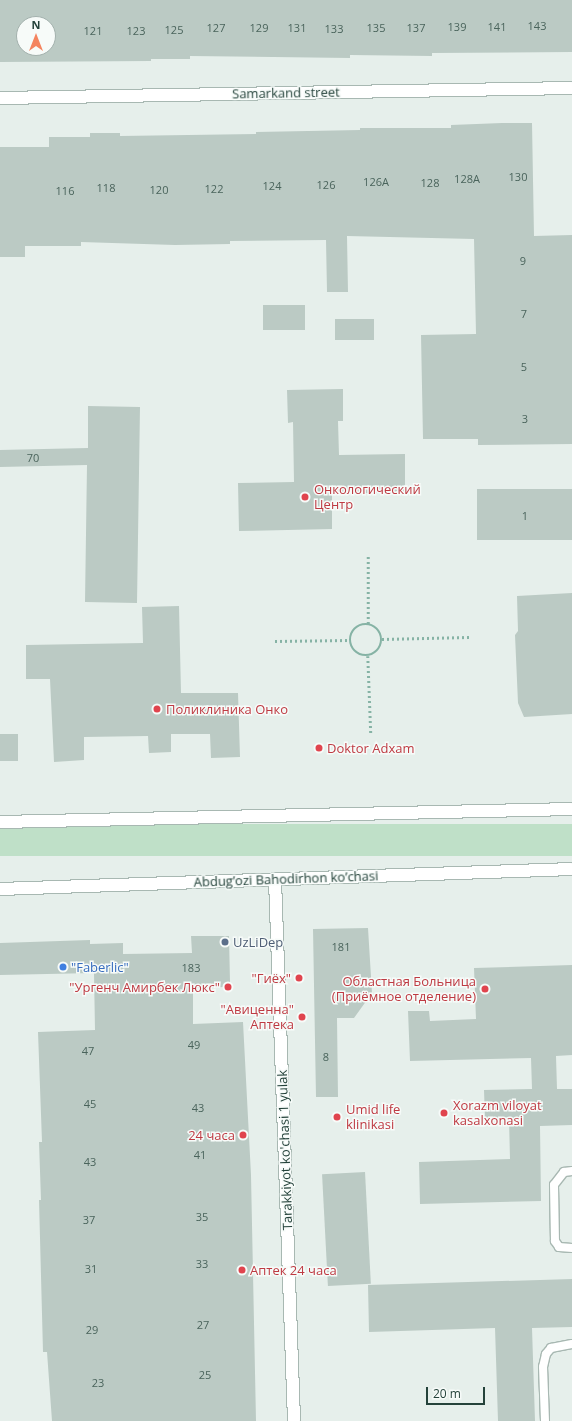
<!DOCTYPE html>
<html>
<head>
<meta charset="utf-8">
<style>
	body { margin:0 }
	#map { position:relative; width:572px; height:1421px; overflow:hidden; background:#e6efeb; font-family:"Open Sans",sans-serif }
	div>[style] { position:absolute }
	.green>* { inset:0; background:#bfe0c8; transform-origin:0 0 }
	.building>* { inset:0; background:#bbcac4; transform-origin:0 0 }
	.path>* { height:2.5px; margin-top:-1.25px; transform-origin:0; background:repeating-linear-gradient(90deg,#86b3a5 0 2px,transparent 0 5px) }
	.path>.ring { margin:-1.25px; padding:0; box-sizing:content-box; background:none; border:2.5px solid #86b3a5; border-radius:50% }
	.roads { filter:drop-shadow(1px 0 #a8b8b2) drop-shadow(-1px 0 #a8b8b2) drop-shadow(0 1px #a8b8b2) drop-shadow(0 -1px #a8b8b2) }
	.service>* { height:8px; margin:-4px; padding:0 4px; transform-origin:4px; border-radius:4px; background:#fff }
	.minor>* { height:12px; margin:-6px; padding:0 6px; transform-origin:6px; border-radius:6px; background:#fff }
	.secondary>* { height:12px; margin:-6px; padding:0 6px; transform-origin:6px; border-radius:6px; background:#fff }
	.dots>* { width:11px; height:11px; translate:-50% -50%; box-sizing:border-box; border:2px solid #f7fbf9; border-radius:50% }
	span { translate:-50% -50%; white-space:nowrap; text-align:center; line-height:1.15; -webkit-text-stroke:3px #f7fbf9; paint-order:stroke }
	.number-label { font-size:11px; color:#4a645c }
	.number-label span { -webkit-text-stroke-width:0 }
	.street-label { font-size:13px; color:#24423a }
	.health-label { font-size:13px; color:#be3a42 }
	.left { translate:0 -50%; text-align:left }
	.right { translate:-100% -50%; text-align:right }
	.service-label { font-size:13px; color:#4e5e75 }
	.shop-label { font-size:13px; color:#366cbe }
	.north { position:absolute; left:16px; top:16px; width:40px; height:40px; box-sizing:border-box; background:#f7fbf9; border:1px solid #a3b1ad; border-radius:50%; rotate:0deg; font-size:11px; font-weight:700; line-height:16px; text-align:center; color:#24423a }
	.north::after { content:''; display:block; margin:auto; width:14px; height:18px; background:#f4845f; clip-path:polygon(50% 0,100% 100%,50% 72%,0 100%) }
	.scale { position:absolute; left:426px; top:1387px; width:59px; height:18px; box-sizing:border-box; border:2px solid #24423a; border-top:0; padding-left:5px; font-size:12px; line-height:14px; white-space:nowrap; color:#24423a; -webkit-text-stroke:3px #f7fbf9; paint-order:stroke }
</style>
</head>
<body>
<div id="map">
	<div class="green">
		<div style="left:572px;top:824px;width:32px;height:572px;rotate:90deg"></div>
	</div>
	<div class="building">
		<div style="clip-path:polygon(evenodd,0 0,572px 0,572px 52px,432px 53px,432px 56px,350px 55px,350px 58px,190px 56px,190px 59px,151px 59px,151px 61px,0 62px,0 0,24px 24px,48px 24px,48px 48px,24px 48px,24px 24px)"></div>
		<div style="clip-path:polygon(502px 123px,532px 123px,534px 236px,572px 235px,572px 444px,478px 445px,478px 439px,423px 439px,421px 335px,476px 334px,474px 239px,347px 236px,348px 292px,327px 292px,326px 240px,230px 241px,230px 244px,175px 245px,81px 242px,81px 246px,25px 246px,25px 257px,0 257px,0 147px,49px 147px,49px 137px,90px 137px,90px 133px,120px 133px,120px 136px,256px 134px,256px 132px,360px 130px,360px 128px,451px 128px,451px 125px)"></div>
		<div style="left:263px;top:305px;width:42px;height:25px"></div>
		<div style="left:335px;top:319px;width:39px;height:21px"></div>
		<div style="clip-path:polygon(343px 389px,343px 421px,338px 421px,339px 455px,405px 454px,405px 492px,332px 494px,332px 529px,239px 531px,238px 483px,294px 482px,293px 422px,288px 423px,287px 390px)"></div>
		<div style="clip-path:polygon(88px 406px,140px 407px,137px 603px,85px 602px,87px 465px,0 467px,0 450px,88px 448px)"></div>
		<div style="left:572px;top:489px;width:51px;height:95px;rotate:90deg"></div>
		<div style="clip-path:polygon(572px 593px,572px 714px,524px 717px,518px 703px,515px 635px,518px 631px,517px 596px)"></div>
		<div style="clip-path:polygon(179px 606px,181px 693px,238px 693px,240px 757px,211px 758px,210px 734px,171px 734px,171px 752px,149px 753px,148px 736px,84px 737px,84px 760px,54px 762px,50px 679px,26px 679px,26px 645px,143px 643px,142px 607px)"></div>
		<div style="left:0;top:734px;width:18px;height:27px"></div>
		<div style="clip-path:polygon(368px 928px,372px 993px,354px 1018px,337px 1018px,338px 1097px,316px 1097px,313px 929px)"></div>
		<div style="clip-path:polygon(191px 936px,229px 936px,230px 982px,226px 982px,226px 987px,193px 988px,193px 1024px,243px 1022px,251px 1175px,256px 1421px,52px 1421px,47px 1352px,43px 1352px,39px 1200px,41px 1200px,39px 1142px,42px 1142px,38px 1032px,95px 1030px,94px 973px,0 975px,0 943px,90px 940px,90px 944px,123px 943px,123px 954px,192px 953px)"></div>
		<div style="clip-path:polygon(572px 965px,572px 1055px,556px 1056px,557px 1089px,572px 1089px,572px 1125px,540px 1126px,541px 1201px,420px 1204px,419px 1162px,510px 1159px,509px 1119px,485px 1120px,484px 1090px,532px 1089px,531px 1058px,410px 1061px,408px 1011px,429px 1011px,430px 1021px,476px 1019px,474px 968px)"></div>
		<div style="left:365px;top:1172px;width:112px;height:43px;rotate:87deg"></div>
		<div style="clip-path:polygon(572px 1279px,572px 1327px,532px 1328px,535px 1421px,498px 1421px,495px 1328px,369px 1332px,368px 1285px)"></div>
	</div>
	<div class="path">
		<div style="left:368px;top:624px;width:68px;rotate:-90deg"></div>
		<div class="ring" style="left:350px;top:624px;width:29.5px;height:29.5px"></div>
		<div style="left:382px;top:639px;width:87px;rotate:-1.3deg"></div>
		<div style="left:275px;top:641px;width:75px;rotate:-0.8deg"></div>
		<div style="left:368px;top:656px;width:77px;rotate:87.8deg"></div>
	</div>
	<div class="roads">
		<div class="service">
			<div style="left:572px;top:1171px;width:8px;rotate:173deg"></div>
			<div style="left:564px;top:1172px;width:16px;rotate:128deg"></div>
			<div style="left:554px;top:1185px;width:56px;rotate:89deg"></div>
			<div style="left:555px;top:1241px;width:7px;rotate:56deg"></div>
			<div style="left:559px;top:1247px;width:13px;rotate:4deg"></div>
			<div style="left:545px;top:1421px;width:54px;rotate:-92.1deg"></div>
			<div style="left:543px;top:1367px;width:13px;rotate:-77deg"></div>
			<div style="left:546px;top:1354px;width:8px;rotate:-50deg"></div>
			<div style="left:551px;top:1348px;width:21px;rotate:-11deg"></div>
		</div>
		<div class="minor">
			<div style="left:0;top:98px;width:572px;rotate:-1deg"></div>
			<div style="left:275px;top:879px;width:542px;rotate:87.99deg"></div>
		</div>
		<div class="secondary">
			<div style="left:0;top:822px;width:572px;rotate:-1.3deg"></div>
			<div style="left:0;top:889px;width:572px;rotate:-2deg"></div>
		</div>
	</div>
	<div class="dots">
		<div style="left:305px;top:497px;background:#e0444e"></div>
		<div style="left:157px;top:709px;background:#e0444e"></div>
		<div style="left:319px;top:748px;background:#e0444e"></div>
		<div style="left:225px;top:942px;background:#5c6f8a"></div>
		<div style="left:63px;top:967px;background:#3f7fe0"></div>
		<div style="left:299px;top:978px;background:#e0444e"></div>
		<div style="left:228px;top:987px;background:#e0444e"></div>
		<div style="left:485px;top:989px;background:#e0444e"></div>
		<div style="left:302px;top:1017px;background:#e0444e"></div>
		<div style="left:444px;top:1113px;background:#e0444e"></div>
		<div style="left:337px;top:1117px;background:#e0444e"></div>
		<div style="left:243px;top:1135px;background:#e0444e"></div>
		<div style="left:242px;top:1270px;background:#e0444e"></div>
	</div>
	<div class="number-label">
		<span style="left:537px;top:26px">143</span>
		<span style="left:457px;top:27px">139</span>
		<span style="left:497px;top:27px">141</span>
		<span style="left:216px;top:28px">127</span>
		<span style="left:259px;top:28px">129</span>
		<span style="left:297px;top:28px">131</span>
		<span style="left:376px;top:28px">135</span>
		<span style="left:416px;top:28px">137</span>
		<span style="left:334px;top:29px">133</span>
		<span style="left:174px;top:30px">125</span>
		<span style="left:93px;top:31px">121</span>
		<span style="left:136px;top:31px">123</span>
		<span style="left:518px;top:177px">130</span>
		<span style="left:467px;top:179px">128A</span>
		<span style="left:376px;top:182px">126A</span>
		<span style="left:430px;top:183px">128</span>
		<span style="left:326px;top:185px">126</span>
		<span style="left:272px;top:186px">124</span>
		<span style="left:106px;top:188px">118</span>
		<span style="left:214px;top:189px">122</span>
		<span style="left:159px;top:190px">120</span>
		<span style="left:65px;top:191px">116</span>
		<span style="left:523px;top:261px">9</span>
		<span style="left:524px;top:314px">7</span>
		<span style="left:524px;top:367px">5</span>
		<span style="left:525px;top:419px">3</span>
		<span style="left:33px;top:458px">70</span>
		<span style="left:525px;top:516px">1</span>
		<span style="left:341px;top:947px">181</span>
		<span style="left:191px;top:968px">183</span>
		<span style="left:194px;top:1045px">49</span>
		<span style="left:88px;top:1051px">47</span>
		<span style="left:326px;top:1057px">8</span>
		<span style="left:90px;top:1104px">45</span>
		<span style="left:198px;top:1108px">43</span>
		<span style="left:200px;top:1155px">41</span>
		<span style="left:90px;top:1162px">43</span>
		<span style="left:202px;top:1217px">35</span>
		<span style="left:89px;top:1220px">37</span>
		<span style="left:202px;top:1264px">33</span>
		<span style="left:91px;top:1269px">31</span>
		<span style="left:203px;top:1325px">27</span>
		<span style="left:92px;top:1330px">29</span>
		<span style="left:205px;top:1375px">25</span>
		<span style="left:98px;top:1383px">23</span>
	</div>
	<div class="street-label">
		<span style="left:286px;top:93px;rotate:-1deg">Samarkand street</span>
		<span style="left:286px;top:879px;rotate:-2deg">Abdug’ozi Bahodirhon ko’chasi</span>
		<span style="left:285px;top:1150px;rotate:-92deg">Tarakkiyot ko'chasi 1 yulak</span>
	</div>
	<div class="health-label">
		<span class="left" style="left:314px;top:497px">Онкологический<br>Центр</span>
		<span class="left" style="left:166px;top:709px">Поликлиника Онко</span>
		<span class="left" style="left:327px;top:748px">Doktor Adxam</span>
		<span class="right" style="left:291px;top:978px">"Гиёх"</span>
		<span class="right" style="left:476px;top:989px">Областная Больница<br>(Приёмное отделение)</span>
		<span class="right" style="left:220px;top:987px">"Ургенч Амирбек Люкс"</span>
		<span class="right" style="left:294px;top:1017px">"Авиценна"<br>Аптека</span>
		<span class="left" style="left:453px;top:1113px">Xorazm viloyat<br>kasalxonasi</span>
		<span class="left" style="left:346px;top:1117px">Umid life<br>klinikasi</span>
		<span class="right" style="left:235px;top:1135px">24 часа</span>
		<span class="left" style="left:250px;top:1270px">Аптек 24 часа</span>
	</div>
	<div class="service-label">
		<span class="left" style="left:233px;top:942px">UzLiDep</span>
	</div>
	<div class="shop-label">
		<span class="left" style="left:71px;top:967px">"Faberlic"</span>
	</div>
	<div class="north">N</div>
	<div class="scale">20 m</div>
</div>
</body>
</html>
